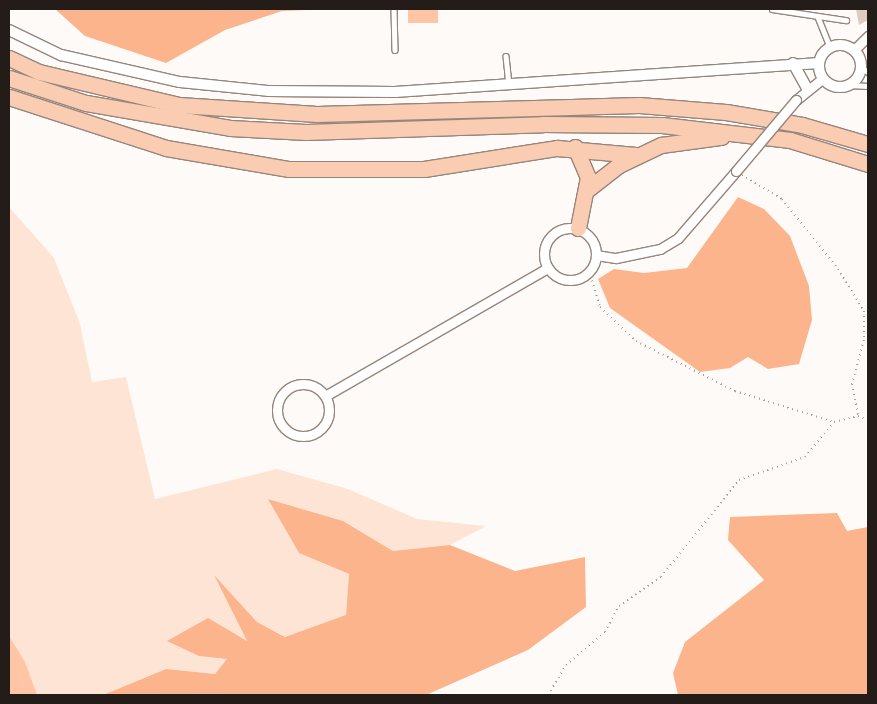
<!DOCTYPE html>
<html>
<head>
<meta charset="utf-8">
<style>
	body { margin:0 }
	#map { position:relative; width:877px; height:704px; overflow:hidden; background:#fefaf8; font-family:Georgia,serif }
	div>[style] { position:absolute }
	.green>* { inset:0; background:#fee4d5 }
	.forest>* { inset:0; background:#fbb48b }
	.water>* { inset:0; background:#ffc5a4; transform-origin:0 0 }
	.building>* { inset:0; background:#ddcbc1 }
	.path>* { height:2px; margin-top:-1px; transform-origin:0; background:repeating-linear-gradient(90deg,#a6a09e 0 1px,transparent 0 5px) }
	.roads { filter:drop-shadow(1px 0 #96857c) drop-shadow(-1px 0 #96857c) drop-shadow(0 1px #96857c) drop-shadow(0 -1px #96857c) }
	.service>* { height:4.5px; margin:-2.25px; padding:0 2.25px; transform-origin:2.25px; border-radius:2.25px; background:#fff }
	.minor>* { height:9px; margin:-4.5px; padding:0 4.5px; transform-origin:4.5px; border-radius:4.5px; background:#fff }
	.minor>.ring { margin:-4.5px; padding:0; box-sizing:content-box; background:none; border:9px solid #fff; border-radius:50% }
	.tertiary>* { height:10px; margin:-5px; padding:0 5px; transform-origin:5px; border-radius:5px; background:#fff }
	.tertiary>.ring { margin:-5px; padding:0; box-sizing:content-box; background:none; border:10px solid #fff; border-radius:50% }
	.motorway>* { height:15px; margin:-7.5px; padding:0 7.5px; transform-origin:7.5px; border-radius:7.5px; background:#faccb2 }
	.bridges { filter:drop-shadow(1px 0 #96857c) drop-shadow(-1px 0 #96857c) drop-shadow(0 1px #96857c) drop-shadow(0 -1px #96857c) }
	.minor-bridge>* { height:9px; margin:-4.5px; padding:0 4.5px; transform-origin:4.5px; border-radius:4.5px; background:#fff }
	span { translate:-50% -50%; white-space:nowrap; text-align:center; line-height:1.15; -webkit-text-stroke:4px #fff; paint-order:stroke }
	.frame { position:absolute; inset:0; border:10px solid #231c19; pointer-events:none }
</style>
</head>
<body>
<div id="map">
	<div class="green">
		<div style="clip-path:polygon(9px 207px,54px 258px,80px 324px,92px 382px,126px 377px,155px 499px,277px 469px,348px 489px,417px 519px,486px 526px,450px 545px,393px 551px,343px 521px,269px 499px,299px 553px,349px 574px,346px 616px,286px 637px,257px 622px,215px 577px,247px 641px,199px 656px,228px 659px,215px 674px,166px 669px,103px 695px,37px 695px,9px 636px)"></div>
	</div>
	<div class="forest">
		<div style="clip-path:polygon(55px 9px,331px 9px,282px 11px,225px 30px,166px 63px,85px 36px)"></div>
		<div style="clip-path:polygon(738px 197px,764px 209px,790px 236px,809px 286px,812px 320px,799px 364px,768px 369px,748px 357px,730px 368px,700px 372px,610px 308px,598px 279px,614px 269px,644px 273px,687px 268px)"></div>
		<div style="clip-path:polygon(268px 499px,343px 521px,393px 551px,450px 545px,515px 571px,585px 557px,586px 607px,528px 650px,426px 695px,103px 695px,166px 669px,215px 674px,227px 659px,199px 656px,167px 641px,208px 618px,247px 641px,214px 575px,257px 622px,285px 637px,346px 615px,349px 574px,299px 553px)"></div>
		<div style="clip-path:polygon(837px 513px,847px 531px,868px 527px,868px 695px,678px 695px,673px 673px,685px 642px,764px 580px,728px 540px,730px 517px)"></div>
	</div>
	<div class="water">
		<div style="left:408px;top:9px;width:30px;height:14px"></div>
		<div style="clip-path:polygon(9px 636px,25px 662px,37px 695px,9px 695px)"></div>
	</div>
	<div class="building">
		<div style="clip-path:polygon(856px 9px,868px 9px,868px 20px,859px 25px)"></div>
	</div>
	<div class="path">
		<div style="left:742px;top:175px;width:47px;rotate:31deg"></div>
		<div style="left:782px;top:199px;width:90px;rotate:51.3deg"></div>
		<div style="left:838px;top:269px;width:49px;rotate:58.2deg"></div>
		<div style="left:864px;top:311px;width:29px;rotate:90deg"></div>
		<div style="left:864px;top:340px;width:46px;rotate:105.3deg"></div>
		<div style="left:852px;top:384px;width:33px;rotate:79deg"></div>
		<div style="left:589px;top:271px;width:38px;rotate:73deg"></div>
		<div style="left:600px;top:307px;width:50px;rotate:43.4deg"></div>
		<div style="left:636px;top:341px;width:111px;rotate:26.8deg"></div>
		<div style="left:735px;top:391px;width:104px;rotate:17.4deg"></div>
		<div style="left:834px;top:422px;width:25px;rotate:-14deg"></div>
		<div style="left:858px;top:416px;width:11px;rotate:22deg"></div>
		<div style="left:548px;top:695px;width:35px;rotate:-59deg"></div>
		<div style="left:566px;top:665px;width:51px;rotate:-40.2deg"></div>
		<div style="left:605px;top:632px;width:30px;rotate:-62deg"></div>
		<div style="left:619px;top:606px;width:51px;rotate:-34.6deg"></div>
		<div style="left:661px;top:577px;width:124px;rotate:-51.2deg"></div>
		<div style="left:739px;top:480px;width:70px;rotate:-19.2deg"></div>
		<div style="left:805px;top:457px;width:45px;rotate:-50.4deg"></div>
	</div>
	<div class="roads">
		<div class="service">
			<div style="left:394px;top:9px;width:41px;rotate:88.6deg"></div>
			<div style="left:772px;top:9px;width:75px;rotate:8.5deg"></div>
			<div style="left:818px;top:17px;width:32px;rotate:68deg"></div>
			<div style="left:506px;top:56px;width:28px;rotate:84deg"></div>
			<div style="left:861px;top:67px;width:9px;rotate:36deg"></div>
			<div style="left:849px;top:85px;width:19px;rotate:3deg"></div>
		</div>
		<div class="minor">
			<div style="left:854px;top:50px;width:20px;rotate:-45deg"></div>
			<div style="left:796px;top:100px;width:35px;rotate:-39deg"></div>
			<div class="ring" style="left:544px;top:228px;width:43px;height:43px"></div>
			<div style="left:596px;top:255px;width:20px;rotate:9deg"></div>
			<div style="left:616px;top:258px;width:45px;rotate:-11.6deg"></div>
			<div style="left:660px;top:249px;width:21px;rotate:-31deg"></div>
			<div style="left:678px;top:238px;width:89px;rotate:-49.1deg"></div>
			<div class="ring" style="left:277px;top:384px;width:43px;height:43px"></div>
			<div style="left:325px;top:396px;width:257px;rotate:-29.9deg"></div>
		</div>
		<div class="tertiary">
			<div style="left:9px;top:30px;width:58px;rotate:25.7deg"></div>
			<div style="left:61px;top:55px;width:122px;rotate:12.8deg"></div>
			<div style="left:180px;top:82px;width:88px;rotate:5.8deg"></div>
			<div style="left:268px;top:91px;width:127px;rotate:0.5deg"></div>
			<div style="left:395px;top:92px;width:425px;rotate:-3.9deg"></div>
			<div class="ring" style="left:819px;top:45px;width:32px;height:32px"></div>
			<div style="left:793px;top:63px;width:29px;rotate:61deg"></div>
		</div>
		<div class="motorway">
			<div style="left:9px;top:58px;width:33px;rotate:25deg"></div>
			<div style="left:39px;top:72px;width:144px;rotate:13.3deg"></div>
			<div style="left:179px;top:105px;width:138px;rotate:3.7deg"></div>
			<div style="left:317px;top:114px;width:322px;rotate:-1.6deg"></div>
			<div style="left:639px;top:105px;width:87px;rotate:4.6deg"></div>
			<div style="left:726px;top:112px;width:77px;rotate:9.7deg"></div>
			<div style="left:802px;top:125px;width:69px;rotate:16.1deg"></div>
			<div style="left:9px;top:78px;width:81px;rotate:18deg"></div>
			<div style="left:86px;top:103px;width:146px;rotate:9.8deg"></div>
			<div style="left:230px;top:128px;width:76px;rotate:3deg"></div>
			<div style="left:306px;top:132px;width:237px;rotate:-1.9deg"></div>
			<div style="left:543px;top:124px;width:119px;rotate:0.5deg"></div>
			<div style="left:662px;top:125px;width:129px;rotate:6.7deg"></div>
			<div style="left:790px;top:140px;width:82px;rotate:17.1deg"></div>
			<div style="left:9px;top:97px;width:165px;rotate:18deg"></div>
			<div style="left:166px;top:148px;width:125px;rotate:9.7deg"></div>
			<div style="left:289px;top:169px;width:135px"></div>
			<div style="left:424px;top:169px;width:135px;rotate:-9deg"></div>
			<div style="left:557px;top:148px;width:79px;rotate:5.1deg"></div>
			<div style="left:575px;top:147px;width:33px;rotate:67deg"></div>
			<div style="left:588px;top:177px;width:52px;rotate:101.1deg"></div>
			<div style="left:588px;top:189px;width:39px;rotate:-38deg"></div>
			<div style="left:619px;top:165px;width:47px;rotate:-25.5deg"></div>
			<div style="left:661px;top:145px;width:61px;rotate:-7.6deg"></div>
		</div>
	</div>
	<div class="bridges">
		<div class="minor-bridge">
			<div style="left:736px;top:171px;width:93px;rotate:-49.8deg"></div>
		</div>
	</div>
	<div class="frame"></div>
</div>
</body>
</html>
